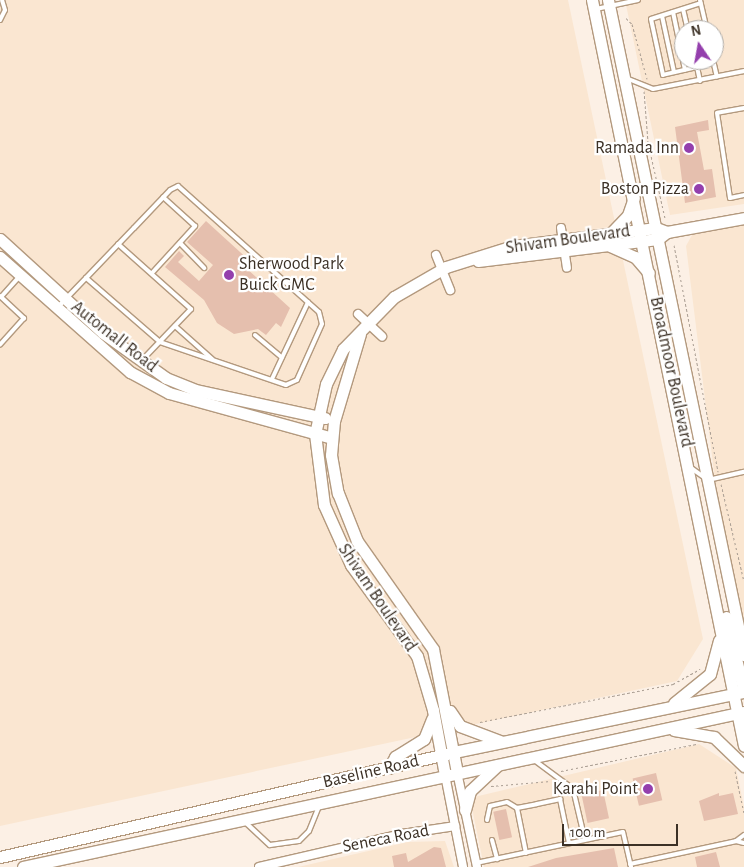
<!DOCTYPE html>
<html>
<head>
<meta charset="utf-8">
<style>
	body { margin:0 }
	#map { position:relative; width:744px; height:867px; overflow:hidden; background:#fcf0e5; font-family:"Alegreya Sans",sans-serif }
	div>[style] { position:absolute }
	.built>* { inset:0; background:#fae6d1 }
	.building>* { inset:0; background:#e5bfae; transform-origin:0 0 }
	.path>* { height:1px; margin-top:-0.5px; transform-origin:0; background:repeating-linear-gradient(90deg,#a99d92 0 2.5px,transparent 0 5px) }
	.roads { filter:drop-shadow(1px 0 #b3997e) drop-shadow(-1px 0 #b3997e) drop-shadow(0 1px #b3997e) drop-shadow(0 -1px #b3997e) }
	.lane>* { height:4px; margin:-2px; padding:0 2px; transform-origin:2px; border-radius:2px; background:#fff }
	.street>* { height:8px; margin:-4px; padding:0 4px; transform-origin:4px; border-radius:4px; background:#fff }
	.secondary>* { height:11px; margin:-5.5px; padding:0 5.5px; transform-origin:5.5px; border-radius:5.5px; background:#fff }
	.dots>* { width:14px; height:14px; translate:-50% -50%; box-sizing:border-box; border:2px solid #fff; border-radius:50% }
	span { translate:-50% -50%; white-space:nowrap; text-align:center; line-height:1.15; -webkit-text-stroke:4.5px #fff; paint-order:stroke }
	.poi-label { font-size:18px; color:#3c3126 }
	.right { translate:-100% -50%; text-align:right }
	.left { translate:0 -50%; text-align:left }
	.street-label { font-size:18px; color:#3c3126 }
	.north { position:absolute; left:674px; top:20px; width:50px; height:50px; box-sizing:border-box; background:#fff; border:1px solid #b1ada8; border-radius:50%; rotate:348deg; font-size:14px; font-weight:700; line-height:20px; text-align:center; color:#3c3126 }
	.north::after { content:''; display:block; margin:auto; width:18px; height:22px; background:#943fad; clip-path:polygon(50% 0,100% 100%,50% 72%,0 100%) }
	.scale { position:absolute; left:562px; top:824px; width:116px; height:22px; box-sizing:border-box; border:2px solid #3c3126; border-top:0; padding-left:6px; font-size:15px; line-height:18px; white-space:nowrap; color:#3c3126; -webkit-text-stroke:4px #fff; paint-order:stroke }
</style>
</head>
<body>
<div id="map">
	<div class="built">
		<div style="clip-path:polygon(0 0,568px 0,703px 639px,677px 681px,0 826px)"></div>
		<div style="clip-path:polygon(evenodd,625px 0,744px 0,744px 204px,670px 215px,625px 0,684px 30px,714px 30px,714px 60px,684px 60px,684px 30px)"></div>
		<div style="clip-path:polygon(744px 225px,744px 623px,715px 480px,686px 246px,692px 235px)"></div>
		<div style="clip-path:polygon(699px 744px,736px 768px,744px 807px,744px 867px,484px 867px,470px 798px)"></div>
		<div style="clip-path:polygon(445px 841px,454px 867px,298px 867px,408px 842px)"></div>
	</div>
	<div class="building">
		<div style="clip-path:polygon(708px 120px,709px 130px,697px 132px,704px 170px,712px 169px,716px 197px,685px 203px,675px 127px)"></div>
		<div style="clip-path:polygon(206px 221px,251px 262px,246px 268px,290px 308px,281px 327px,276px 323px,266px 335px,258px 329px,234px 334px,217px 323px,204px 300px,165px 267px,179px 251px,184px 256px,178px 262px,199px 281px,213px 265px,187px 242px)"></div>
		<div style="left:656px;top:773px;width:28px;height:24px;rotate:77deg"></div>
		<div style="left:603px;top:790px;width:29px;height:22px;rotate:78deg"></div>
		<div style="clip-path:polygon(719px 793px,719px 796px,733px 793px,738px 814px,704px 821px,699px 801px)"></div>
		<div style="left:506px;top:809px;width:29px;height:13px;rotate:78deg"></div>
		<div style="clip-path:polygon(434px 847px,441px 848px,446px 867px,394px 867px,392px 856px,406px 853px,408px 862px)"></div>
		<div style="clip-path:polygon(614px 848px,618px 867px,528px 867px,556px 858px)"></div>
		<div style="clip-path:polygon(716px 852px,720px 867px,697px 867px,695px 857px)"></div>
	</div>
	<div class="path">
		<div style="left:626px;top:18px;width:8px;rotate:45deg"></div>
		<div style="left:632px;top:24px;width:57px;rotate:74.7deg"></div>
		<div style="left:644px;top:91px;width:51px;rotate:85.5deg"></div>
		<div style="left:648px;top:142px;width:78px;rotate:77.4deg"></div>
		<div style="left:674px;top:245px;width:231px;rotate:79deg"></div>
		<div style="left:721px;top:484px;width:100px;rotate:76.7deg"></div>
		<div style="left:480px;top:722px;width:197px;rotate:-11.1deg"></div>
		<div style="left:673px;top:684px;width:31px;rotate:-29deg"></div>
		<div style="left:561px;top:771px;width:138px;rotate:-11.3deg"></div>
		<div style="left:735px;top:771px;width:43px;rotate:77.9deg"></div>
		<div style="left:491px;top:786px;width:60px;rotate:-4.8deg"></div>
	</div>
	<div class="roads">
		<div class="lane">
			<div style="left:700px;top:0;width:31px;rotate:77deg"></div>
			<div style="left:596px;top:9px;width:43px;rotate:-12.1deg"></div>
			<div style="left:683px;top:9px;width:22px;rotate:77deg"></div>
			<div style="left:673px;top:12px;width:59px;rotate:78.3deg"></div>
			<div style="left:662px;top:16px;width:57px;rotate:77.9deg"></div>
			<div style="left:0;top:20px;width:11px;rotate:-63deg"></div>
			<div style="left:5px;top:10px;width:10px;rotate:-107deg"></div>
			<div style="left:694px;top:60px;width:8px;rotate:76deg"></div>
			<div style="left:713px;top:60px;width:17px;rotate:77deg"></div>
			<div style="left:626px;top:78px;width:29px;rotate:22deg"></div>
			<div style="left:653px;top:89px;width:93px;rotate:-11.2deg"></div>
			<div style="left:700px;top:81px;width:14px;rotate:-102deg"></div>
			<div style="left:697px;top:67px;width:35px;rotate:167deg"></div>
			<div style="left:663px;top:75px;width:57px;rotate:-102.1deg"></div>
			<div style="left:651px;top:19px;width:52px;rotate:-17.7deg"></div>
			<div style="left:744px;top:108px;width:27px;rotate:170deg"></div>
			<div style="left:717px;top:113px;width:86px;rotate:81.3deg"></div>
			<div style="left:730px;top:198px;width:14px;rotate:-12deg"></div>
			<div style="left:180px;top:243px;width:35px;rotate:46deg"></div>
			<div style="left:118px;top:244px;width:98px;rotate:41.7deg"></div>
			<div style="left:191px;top:309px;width:69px;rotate:133.8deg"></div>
			<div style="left:152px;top:273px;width:64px;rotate:-47.5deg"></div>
			<div style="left:195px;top:226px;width:43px;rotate:-137.8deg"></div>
			<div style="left:0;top:296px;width:33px;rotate:43deg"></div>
			<div style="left:24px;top:318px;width:36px;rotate:132deg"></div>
			<div style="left:1px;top:297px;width:27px;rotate:-48deg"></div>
			<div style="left:58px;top:307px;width:40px;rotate:-46deg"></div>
			<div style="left:86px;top:278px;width:69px;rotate:-46.2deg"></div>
			<div style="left:134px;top:228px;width:52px;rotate:-46.5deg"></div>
			<div style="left:170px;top:190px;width:9px;rotate:-27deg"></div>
			<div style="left:178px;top:186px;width:189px;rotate:41.8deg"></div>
			<div style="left:319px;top:312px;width:12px;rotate:76deg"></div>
			<div style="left:322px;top:324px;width:61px;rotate:114.1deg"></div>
			<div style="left:297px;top:380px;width:12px;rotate:156deg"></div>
			<div style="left:286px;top:385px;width:133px;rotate:-161.2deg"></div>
			<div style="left:160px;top:342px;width:98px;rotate:-139.1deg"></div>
			<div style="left:175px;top:326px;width:50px;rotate:41.7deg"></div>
			<div style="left:255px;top:335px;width:35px;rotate:40deg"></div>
			<div style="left:272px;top:379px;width:85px;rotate:-64.9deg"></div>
			<div style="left:691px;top:468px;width:21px;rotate:35deg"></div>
			<div style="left:708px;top:480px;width:37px;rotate:-13deg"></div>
			<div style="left:534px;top:760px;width:49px;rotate:36.6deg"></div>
			<div style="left:573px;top:789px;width:52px;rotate:76.8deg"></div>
			<div style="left:487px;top:820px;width:14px;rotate:-78deg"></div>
			<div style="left:490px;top:806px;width:17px;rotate:-13deg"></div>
			<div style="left:507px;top:802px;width:12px;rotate:31deg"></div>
			<div style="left:245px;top:822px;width:34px;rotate:43deg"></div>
			<div style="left:270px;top:845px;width:29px;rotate:-8deg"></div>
			<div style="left:299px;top:841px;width:14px;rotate:-45deg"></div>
			<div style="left:309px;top:831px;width:27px;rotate:-68deg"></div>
			<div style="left:492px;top:840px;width:20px;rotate:75deg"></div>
			<div style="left:736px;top:841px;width:8px;rotate:14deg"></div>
			<div style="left:526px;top:853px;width:46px;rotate:-101.3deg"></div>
			<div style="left:517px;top:808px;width:20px;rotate:-11deg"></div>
			<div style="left:537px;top:804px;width:24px;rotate:-12deg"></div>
			<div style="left:560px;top:799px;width:45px;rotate:78.4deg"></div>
			<div style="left:476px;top:863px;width:150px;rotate:-11.9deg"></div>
			<div style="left:623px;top:832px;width:36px;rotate:77deg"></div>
			<div style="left:630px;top:864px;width:108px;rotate:-12.2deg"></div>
			<div style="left:736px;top:841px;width:10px;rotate:-37deg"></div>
		</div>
		<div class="street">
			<div style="left:561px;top:228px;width:40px;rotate:81.5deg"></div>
			<div style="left:436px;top:255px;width:38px;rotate:68deg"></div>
			<div style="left:358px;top:314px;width:33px;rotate:43deg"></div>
			<div style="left:457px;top:772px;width:97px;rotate:78.1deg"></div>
			<div style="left:445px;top:775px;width:94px;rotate:78.9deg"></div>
			<div style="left:259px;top:867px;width:147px;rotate:-13deg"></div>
			<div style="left:402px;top:834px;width:54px;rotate:-8.6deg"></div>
		</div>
		<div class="secondary">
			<div style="left:592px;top:0;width:761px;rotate:78.48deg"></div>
			<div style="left:608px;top:0;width:669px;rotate:78.27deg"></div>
			<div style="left:609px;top:235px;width:28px;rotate:-46deg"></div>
			<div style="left:628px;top:215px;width:18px;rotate:-71deg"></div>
			<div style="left:0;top:239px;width:139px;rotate:42.4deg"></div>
			<div style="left:103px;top:333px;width:77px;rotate:35.5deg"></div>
			<div style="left:166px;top:378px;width:31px;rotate:22deg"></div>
			<div style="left:195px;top:390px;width:133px;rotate:12.2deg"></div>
			<div style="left:610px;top:246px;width:27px;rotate:24deg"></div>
			<div style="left:635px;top:257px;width:21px;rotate:49deg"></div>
			<div style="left:0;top:257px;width:174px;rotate:41.5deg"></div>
			<div style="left:130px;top:372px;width:44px;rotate:28.3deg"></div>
			<div style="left:169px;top:393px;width:169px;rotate:15.4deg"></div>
			<div style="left:478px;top:261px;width:181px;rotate:-7deg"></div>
			<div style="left:658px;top:239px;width:11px;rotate:-38deg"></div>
			<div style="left:667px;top:232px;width:78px;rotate:-10.3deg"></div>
			<div style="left:360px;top:334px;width:91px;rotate:106.6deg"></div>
			<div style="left:334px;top:421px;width:34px;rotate:95deg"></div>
			<div style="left:331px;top:455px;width:39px;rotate:80deg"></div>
			<div style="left:338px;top:493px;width:52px;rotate:68.4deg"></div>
			<div style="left:357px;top:541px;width:132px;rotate:54.9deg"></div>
			<div style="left:433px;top:649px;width:125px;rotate:79deg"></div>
			<div style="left:726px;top:617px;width:77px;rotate:76.5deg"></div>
			<div style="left:674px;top:703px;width:46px;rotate:-38.9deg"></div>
			<div style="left:710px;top:674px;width:35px;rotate:-75deg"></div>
			<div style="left:450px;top:711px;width:18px;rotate:56deg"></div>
			<div style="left:460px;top:726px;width:43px;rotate:20.6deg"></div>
			<div style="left:674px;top:730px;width:41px;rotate:9.9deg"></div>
			<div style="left:714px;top:737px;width:42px;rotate:44deg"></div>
			<div style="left:389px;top:768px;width:13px;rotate:-61deg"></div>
			<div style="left:395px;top:757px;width:34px;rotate:-32deg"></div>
			<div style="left:424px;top:739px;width:22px;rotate:-68deg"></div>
			<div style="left:445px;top:775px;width:66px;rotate:-100.5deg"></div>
			<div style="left:433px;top:710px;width:56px;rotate:-106.5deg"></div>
			<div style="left:417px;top:656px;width:112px;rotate:-126deg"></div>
			<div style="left:351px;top:565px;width:66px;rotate:-114.2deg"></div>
			<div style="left:324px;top:505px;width:72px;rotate:-97.2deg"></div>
			<div style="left:315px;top:434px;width:51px;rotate:-77.6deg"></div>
			<div style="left:326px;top:384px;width:39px;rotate:-64deg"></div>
			<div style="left:343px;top:349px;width:73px;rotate:-45.6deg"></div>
			<div style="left:394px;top:297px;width:60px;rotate:-30deg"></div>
			<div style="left:446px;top:267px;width:70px;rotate:-17.4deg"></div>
			<div style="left:513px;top:246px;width:144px;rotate:-7.2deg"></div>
			<div style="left:656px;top:228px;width:12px;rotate:20deg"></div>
			<div style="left:465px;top:810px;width:20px;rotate:-75deg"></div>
			<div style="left:470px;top:791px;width:38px;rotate:-43deg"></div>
			<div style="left:0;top:857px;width:466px;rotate:-13deg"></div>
			<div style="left:454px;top:752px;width:296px;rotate:-11.7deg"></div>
			<div style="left:23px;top:867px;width:736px;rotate:-12.15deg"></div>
		</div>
	</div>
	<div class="dots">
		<div style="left:689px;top:148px;background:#943fad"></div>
		<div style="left:699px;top:189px;background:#943fad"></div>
		<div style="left:229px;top:275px;background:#943fad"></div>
		<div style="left:648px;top:789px;background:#943fad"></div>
	</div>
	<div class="poi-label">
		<span class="right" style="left:679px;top:148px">Ramada Inn</span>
		<span class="right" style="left:689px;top:189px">Boston Pizza</span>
		<span class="left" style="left:239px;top:275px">Sherwood Park<br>Buick GMC</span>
		<span class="right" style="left:638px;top:789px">Karahi Point</span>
	</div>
	<div class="street-label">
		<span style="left:568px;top:240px;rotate:-8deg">Shivam Boulevard</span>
		<span style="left:114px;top:337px;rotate:38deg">Automall Road</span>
		<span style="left:671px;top:372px;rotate:78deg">Broadmoor Boulevard</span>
		<span style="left:377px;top:598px;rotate:56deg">Shivam Boulevard</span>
		<span style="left:371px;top:772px;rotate:-13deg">Baseline Road</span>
		<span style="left:386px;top:839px;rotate:-11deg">Seneca Road</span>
	</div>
	<div class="north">N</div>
	<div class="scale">100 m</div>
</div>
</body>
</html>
